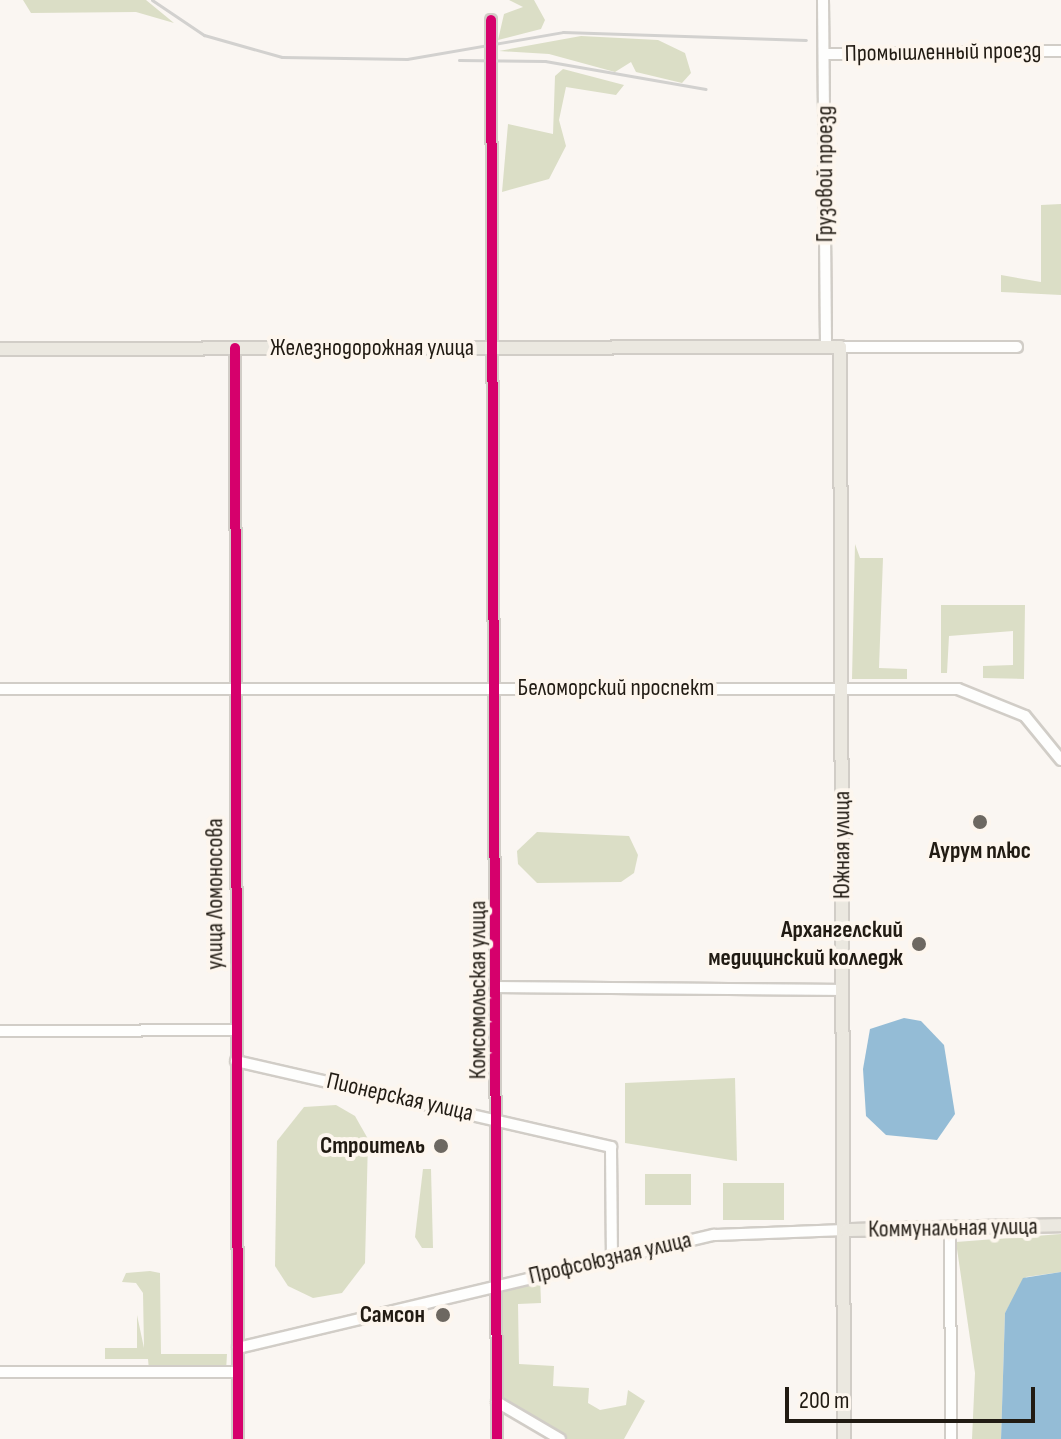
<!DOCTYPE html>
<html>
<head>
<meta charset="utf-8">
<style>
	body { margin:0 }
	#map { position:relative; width:1061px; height:1439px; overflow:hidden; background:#faf6f2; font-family:"Sofia Sans Condensed",sans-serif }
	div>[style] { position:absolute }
	.green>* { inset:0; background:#dbdec6; transform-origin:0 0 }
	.water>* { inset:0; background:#94bcd6 }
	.roads { filter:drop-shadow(2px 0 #d1cdc7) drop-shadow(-2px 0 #d1cdc7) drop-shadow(0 2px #d1cdc7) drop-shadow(0 -2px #d1cdc7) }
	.minor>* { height:10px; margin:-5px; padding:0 5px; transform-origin:5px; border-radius:5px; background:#fefefd }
	.major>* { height:12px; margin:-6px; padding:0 6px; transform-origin:6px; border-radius:6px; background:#ebe8e0 }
	.rail>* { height:3px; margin:-1.5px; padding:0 1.5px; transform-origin:1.5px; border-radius:1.5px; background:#d2d1cf }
	.cycleway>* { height:10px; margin:-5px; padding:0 5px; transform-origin:5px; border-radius:5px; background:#d6006c }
	.dots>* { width:22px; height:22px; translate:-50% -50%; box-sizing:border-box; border:4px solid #fdf6ee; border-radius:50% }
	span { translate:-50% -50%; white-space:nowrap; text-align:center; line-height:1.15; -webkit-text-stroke:8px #fdf6ee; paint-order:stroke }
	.street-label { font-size:24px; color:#211b13 }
	.poi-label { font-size:24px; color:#211b13; font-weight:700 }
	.right { translate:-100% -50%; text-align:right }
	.scale { position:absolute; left:785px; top:1387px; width:250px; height:36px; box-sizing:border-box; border:4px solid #211b13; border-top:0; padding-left:10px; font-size:24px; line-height:28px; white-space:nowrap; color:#211b13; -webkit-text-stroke:6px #fdf6ee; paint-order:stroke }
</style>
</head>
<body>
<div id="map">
	<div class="green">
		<div style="clip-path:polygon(23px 0,146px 0,174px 23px,136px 12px,31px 13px)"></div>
		<div style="clip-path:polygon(509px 0,534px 0,545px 20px,541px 29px,498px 40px,504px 14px,523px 7px)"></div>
		<div style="clip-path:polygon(581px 36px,658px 40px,685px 53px,691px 73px,682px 83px,636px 72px,631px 62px,615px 72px,549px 54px,499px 51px)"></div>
		<div style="clip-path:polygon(563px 69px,624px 85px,616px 95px,566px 87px,559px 120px,566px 146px,549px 179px,502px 192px,508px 124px,553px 134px,555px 76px)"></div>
		<div style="clip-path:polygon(1061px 204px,1061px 295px,1001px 292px,1001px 275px,1041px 282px,1041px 205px)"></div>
		<div style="clip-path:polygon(855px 544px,860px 558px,883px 558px,879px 668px,907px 669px,907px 679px,852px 679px)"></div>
		<div style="clip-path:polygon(941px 605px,1025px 605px,1024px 679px,983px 678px,983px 666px,1013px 665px,1013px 631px,949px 636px,947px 673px,941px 673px)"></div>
		<div style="clip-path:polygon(537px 832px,629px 836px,638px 855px,634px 873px,621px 882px,537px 883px,518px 864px,517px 851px)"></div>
		<div style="clip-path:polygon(735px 1078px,737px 1161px,625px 1143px,625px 1083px)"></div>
		<div style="clip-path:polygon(336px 1105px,355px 1116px,368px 1139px,365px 1263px,342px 1293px,313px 1298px,288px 1286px,275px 1266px,277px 1141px,304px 1107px)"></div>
		<div style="clip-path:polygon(423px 1169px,431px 1169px,433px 1248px,422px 1248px,415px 1237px)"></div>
		<div style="left:645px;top:1174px;width:46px;height:31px"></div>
		<div style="left:784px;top:1183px;width:37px;height:61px;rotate:90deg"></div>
		<div style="clip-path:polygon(1061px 1234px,1061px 1272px,1026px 1277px,1005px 1313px,1001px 1439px,972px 1439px,975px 1373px,956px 1242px)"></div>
		<div style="clip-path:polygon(150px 1271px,160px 1273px,161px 1354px,227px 1354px,226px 1371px,149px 1370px,148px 1359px,105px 1359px,105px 1348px,137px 1348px,137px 1315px,144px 1348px,143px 1293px,136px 1283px,122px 1282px,126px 1273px)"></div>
		<div style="clip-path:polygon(540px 1275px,541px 1303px,518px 1304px,519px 1364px,554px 1366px,553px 1386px,589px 1388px,588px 1403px,600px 1410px,626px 1405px,628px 1390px,645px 1401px,624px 1439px,567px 1439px,500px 1401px,501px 1287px)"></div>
	</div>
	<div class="water">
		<div style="clip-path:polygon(904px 1018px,921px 1021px,944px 1045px,955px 1114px,937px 1140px,886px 1135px,866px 1116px,863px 1069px,870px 1029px)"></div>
		<div style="clip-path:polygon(1061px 1272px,1061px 1439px,1001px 1439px,1005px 1313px,1023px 1278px)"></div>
	</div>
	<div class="roads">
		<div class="minor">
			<div style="left:823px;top:0;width:347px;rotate:89.5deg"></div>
			<div style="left:491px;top:20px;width:1419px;rotate:89.76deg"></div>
			<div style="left:824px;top:54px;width:237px;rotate:-0.7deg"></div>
			<div style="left:840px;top:347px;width:177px"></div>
			<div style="left:235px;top:348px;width:1091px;rotate:89.84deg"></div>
			<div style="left:0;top:689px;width:958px"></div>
			<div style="left:958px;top:689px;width:72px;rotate:21.9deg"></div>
			<div style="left:1025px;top:716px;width:57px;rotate:50.7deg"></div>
			<div style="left:498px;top:987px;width:344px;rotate:0.5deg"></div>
			<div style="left:0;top:1031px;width:235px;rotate:-0.2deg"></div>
			<div style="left:236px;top:1061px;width:385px;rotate:12.9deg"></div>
			<div style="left:611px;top:1147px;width:107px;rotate:89.5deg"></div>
			<div style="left:950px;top:1230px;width:209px;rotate:89.7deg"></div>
			<div style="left:238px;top:1348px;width:489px;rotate:-13.4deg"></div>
			<div style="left:714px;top:1235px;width:132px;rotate:-2.2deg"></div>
			<div style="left:0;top:1372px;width:238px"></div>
			<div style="left:497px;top:1402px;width:73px;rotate:30.4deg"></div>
		</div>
		<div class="major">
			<div style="left:0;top:349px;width:840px;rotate:-0.14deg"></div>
			<div style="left:840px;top:347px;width:1092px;rotate:89.79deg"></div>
			<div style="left:846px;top:1230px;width:215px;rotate:-1.3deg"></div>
		</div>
	</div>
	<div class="rail">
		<div style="left:152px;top:0;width:63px;rotate:33.9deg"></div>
		<div style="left:204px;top:35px;width:81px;rotate:15.8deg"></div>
		<div style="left:282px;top:57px;width:125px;rotate:0.9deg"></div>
		<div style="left:407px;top:59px;width:158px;rotate:-9.8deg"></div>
		<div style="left:563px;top:32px;width:243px;rotate:1.9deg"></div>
		<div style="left:459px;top:60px;width:86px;rotate:0.7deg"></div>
		<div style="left:545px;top:61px;width:163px;rotate:9.9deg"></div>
	</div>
	<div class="cycleway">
		<div style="left:491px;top:20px;width:1419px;rotate:89.76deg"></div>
		<div style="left:235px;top:348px;width:1091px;rotate:89.84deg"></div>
	</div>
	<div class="dots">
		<div style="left:980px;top:822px;background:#6d6861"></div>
		<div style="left:919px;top:944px;background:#6d6861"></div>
		<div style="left:441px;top:1146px;background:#6d6861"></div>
		<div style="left:443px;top:1315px;background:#6d6861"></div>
	</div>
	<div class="street-label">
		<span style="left:943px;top:52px;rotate:-1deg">Промышленный проезд</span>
		<span style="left:825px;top:174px;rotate:-90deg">Грузовой проезд</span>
		<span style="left:372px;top:348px">Железнодорожная улица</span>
		<span style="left:616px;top:688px">Беломорский проспект</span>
		<span style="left:842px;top:845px;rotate:-90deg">Южная улица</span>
		<span style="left:215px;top:894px;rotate:-90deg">улица Ломоносова</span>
		<span style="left:478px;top:990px;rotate:-90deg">Комсомольская улица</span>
		<span style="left:400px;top:1097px;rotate:13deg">Пионерская улица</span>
		<span style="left:953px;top:1228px;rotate:-1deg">Коммунальная улица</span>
		<span style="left:610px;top:1258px;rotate:-13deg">Профсоюзная улица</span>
	</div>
	<div class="poi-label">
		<span style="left:980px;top:851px">Аурум плюс</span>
		<span class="right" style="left:903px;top:944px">Архангелский<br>медицинский колледж</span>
		<span class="right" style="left:425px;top:1146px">Строитель</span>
		<span class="right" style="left:425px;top:1315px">Самсон</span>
	</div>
	<div class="scale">200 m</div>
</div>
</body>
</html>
